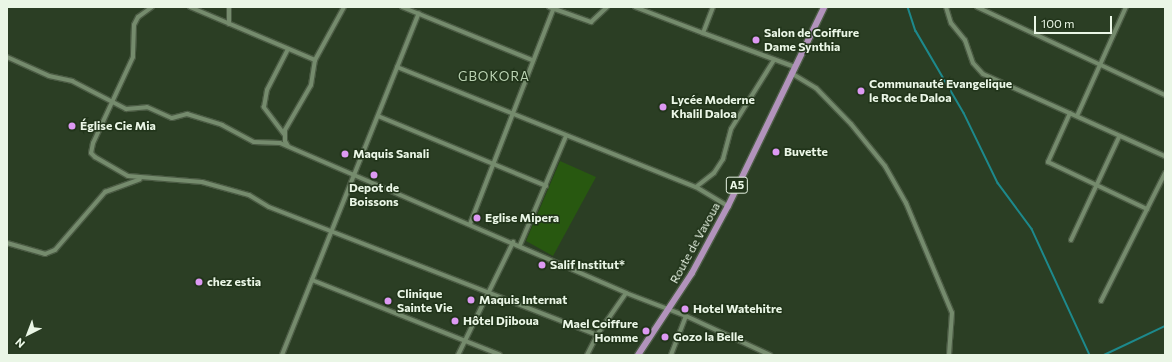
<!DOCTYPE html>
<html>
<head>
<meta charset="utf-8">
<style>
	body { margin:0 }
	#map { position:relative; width:1172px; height:362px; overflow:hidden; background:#2b3e24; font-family:Commissioner,sans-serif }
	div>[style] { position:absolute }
	.green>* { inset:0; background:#285810 }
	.stream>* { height:1.5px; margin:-0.75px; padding:0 0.75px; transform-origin:0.75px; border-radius:0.75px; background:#1d898c }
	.roads { filter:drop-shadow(1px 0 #4b5b44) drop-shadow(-1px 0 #4b5b44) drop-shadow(0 1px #4b5b44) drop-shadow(0 -1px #4b5b44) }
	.street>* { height:4px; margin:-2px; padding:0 2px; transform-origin:2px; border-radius:2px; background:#758b6d }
	.primary>* { height:6px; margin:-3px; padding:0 3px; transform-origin:3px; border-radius:3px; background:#b293bc }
	.dots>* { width:11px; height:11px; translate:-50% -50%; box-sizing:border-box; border:2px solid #21341a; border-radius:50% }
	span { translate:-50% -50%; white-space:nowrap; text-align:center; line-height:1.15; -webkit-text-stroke:3px #21341a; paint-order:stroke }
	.shield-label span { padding:1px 3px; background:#21341a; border:1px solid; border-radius:3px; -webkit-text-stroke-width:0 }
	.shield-label { font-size:11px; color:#eaf6e6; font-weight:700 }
	.poi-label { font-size:12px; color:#eaf6e6; font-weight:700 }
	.left { translate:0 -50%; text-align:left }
	.right { translate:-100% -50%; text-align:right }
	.street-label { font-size:12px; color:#eaf6e6 }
	.neighbourhood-label { font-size:13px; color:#bbd3b3; letter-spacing:1px }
	.frame { position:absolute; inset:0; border:8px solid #eaf6e6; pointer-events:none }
	.north { position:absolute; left:8px; top:314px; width:40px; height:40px; -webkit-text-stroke:3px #21341a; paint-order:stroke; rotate:222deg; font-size:11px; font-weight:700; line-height:16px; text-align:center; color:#eaf6e6 }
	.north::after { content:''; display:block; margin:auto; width:14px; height:18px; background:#eaf6e6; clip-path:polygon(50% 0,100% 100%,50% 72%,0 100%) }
	.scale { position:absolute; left:1034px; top:16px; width:78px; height:18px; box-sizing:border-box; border:2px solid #eaf6e6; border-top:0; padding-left:5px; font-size:12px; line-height:14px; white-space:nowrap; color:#eaf6e6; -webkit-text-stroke:3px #21341a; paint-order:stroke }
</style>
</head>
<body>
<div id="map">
	<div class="green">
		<div style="clip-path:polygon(560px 161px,596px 177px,553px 256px,526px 241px)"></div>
	</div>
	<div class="stream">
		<div style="left:908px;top:7px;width:25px;rotate:72deg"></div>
		<div style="left:916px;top:31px;width:95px;rotate:59.7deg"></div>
		<div style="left:964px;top:113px;width:78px;rotate:64.1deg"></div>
		<div style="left:998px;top:183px;width:57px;rotate:53.5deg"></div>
		<div style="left:1032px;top:229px;width:139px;rotate:65.3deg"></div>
		<div style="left:1104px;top:355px;width:68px;rotate:-25.4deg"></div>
	</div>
	<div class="roads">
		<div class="street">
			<div style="left:152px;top:7px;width:17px;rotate:144deg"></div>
			<div style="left:138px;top:17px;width:9px;rotate:117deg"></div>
			<div style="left:134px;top:25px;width:32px;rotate:92deg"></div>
			<div style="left:133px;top:57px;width:95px;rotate:114.9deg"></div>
			<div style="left:93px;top:143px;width:10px;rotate:101deg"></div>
			<div style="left:91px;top:153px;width:6px;rotate:45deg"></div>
			<div style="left:95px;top:157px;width:38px;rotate:30deg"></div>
			<div style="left:128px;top:176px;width:74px;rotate:4.6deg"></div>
			<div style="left:202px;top:182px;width:49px;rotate:15.5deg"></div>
			<div style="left:249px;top:195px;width:23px;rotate:31deg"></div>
			<div style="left:269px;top:207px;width:352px;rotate:21.3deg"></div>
			<div style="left:597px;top:335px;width:51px;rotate:-55.4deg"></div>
			<div style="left:190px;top:7px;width:136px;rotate:23deg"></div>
			<div style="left:402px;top:7px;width:140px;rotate:22.2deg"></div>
			<div style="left:549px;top:7px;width:45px;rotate:19.7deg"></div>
			<div style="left:591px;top:22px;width:22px;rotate:-43deg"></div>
			<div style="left:635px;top:7px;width:73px;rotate:20.9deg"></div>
			<div style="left:713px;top:7px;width:28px;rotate:111deg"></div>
			<div style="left:703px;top:33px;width:98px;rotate:20.3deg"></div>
			<div style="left:946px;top:7px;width:17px;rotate:73deg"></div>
			<div style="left:951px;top:23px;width:22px;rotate:51deg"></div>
			<div style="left:965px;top:40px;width:24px;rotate:71deg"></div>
			<div style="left:973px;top:63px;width:15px;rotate:48deg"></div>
			<div style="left:983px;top:74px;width:200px;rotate:24.3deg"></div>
			<div style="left:977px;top:7px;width:208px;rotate:25.1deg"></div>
			<div style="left:229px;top:24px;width:17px;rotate:-90deg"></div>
			<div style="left:7px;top:57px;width:46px;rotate:24.3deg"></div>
			<div style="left:49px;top:76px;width:24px;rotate:12deg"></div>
			<div style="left:72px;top:81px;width:61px;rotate:27.4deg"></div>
			<div style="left:126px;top:109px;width:21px;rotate:-5deg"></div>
			<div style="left:147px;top:107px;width:27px;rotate:24deg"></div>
			<div style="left:172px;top:118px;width:16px;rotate:-15deg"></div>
			<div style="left:187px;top:114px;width:37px;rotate:17deg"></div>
			<div style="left:222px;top:125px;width:36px;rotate:28deg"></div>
			<div style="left:254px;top:142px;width:26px;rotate:2deg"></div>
			<div style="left:280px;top:143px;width:377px;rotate:23.4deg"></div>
			<div style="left:626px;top:293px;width:64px;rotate:21deg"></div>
			<div style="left:686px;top:316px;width:93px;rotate:24.9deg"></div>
			<div style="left:397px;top:67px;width:322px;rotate:21.9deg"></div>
			<div style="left:696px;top:187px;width:37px;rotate:31deg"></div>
			<div style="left:791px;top:73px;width:29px;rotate:31deg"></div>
			<div style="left:816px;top:88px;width:50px;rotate:45.8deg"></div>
			<div style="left:851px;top:124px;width:54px;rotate:51deg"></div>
			<div style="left:885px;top:166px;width:43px;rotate:60.4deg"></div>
			<div style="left:906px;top:203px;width:119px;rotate:67.3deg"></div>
			<div style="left:952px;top:313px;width:42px;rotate:94.1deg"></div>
			<div style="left:1070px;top:113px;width:54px;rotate:114.2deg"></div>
			<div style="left:1048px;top:162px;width:110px;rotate:25.4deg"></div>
			<div style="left:378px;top:116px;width:182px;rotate:22.6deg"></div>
			<div style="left:1077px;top:116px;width:120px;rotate:-65.8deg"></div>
			<div style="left:284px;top:134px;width:34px;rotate:-127deg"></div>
			<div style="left:264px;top:107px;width:17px;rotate:-80deg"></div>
			<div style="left:267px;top:90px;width:46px;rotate:-62.9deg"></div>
			<div style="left:288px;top:146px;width:6px;rotate:-121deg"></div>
			<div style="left:285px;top:141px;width:11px;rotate:-90deg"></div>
			<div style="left:285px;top:130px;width:52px;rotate:-60deg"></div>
			<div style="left:311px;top:85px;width:25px;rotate:-81deg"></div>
			<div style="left:315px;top:60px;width:60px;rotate:-61.3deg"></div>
			<div style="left:696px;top:187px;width:23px;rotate:-38deg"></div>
			<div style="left:714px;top:173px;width:17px;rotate:-57deg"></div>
			<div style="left:723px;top:159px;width:31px;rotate:-75deg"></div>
			<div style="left:731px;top:129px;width:81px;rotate:-58.1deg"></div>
			<div style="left:470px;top:224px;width:233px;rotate:-68.8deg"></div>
			<div style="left:1071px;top:240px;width:114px;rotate:-65deg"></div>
			<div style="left:7px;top:243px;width:40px;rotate:16deg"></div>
			<div style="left:45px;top:254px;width:11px;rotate:-22deg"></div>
			<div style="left:55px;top:250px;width:77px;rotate:-49.2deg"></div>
			<div style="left:105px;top:192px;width:37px;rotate:-20deg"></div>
			<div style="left:520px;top:245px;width:118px;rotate:-67.1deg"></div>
			<div style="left:312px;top:280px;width:202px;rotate:21.7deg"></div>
			<div style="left:1101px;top:301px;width:143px;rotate:-63.4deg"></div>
			<div style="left:282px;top:355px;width:368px;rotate:-68.2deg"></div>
			<div style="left:458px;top:355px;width:126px;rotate:-64deg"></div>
			<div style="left:587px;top:355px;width:22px;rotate:-63deg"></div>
			<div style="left:671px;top:355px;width:42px;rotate:-69deg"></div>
		</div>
		<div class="primary">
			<div style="left:638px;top:355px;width:98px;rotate:-56.6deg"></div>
			<div style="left:692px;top:273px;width:76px;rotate:-61.8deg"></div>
			<div style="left:728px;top:206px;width:221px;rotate:-64.2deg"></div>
		</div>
	</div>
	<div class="dots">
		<div style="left:756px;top:40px;background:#dd99f3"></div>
		<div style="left:861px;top:91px;background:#dd99f3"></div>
		<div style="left:663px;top:107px;background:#dd99f3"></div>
		<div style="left:72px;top:126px;background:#dd99f3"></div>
		<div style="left:776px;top:152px;background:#dd99f3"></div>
		<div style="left:345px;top:154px;background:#dd99f3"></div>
		<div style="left:374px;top:175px;background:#dd99f3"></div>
		<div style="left:477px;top:218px;background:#dd99f3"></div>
		<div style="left:542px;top:265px;background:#dd99f3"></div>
		<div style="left:199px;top:282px;background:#dd99f3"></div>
		<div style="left:471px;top:300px;background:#dd99f3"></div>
		<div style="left:388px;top:301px;background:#dd99f3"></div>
		<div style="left:685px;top:309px;background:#dd99f3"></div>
		<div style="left:455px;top:321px;background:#dd99f3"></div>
		<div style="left:646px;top:331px;background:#dd99f3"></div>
		<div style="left:665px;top:337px;background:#dd99f3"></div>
	</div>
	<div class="shield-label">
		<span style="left:737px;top:185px">A5</span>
	</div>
	<div class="poi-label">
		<span class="left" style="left:764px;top:40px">Salon de Coiffure<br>Dame Synthia</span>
		<span class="left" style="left:869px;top:91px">Communauté Evangelique<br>le Roc de Daloa</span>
		<span class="left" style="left:671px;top:107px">Lycée Moderne<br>Khalil Daloa</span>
		<span class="left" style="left:80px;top:126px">Église Cie Mia</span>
		<span class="left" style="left:784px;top:152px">Buvette</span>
		<span class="left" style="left:353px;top:154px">Maquis Sanali</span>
		<span style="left:374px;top:195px">Depot de<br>Boissons</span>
		<span class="left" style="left:485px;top:218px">Eglise Mipera</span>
		<span class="left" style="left:550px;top:265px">Salif Institut*</span>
		<span class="left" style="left:207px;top:282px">chez estia</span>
		<span class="left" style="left:397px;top:301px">Clinique<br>Sainte Vie</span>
		<span class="left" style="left:479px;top:300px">Maquis Internat</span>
		<span class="left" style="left:693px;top:309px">Hotel Watehitre</span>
		<span class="left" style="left:463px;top:321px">Hôtel Djiboua</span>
		<span class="right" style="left:638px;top:331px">Mael Coiffure<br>Homme</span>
		<span class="left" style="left:673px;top:337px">Gozo la Belle</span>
	</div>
	<div class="street-label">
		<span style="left:695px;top:243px;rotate:-61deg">Route de Vavoua</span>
	</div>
	<div class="neighbourhood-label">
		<span style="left:494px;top:76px">GBOKORA</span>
	</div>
	<div class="frame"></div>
	<div class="north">N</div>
	<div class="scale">100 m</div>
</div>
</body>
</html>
